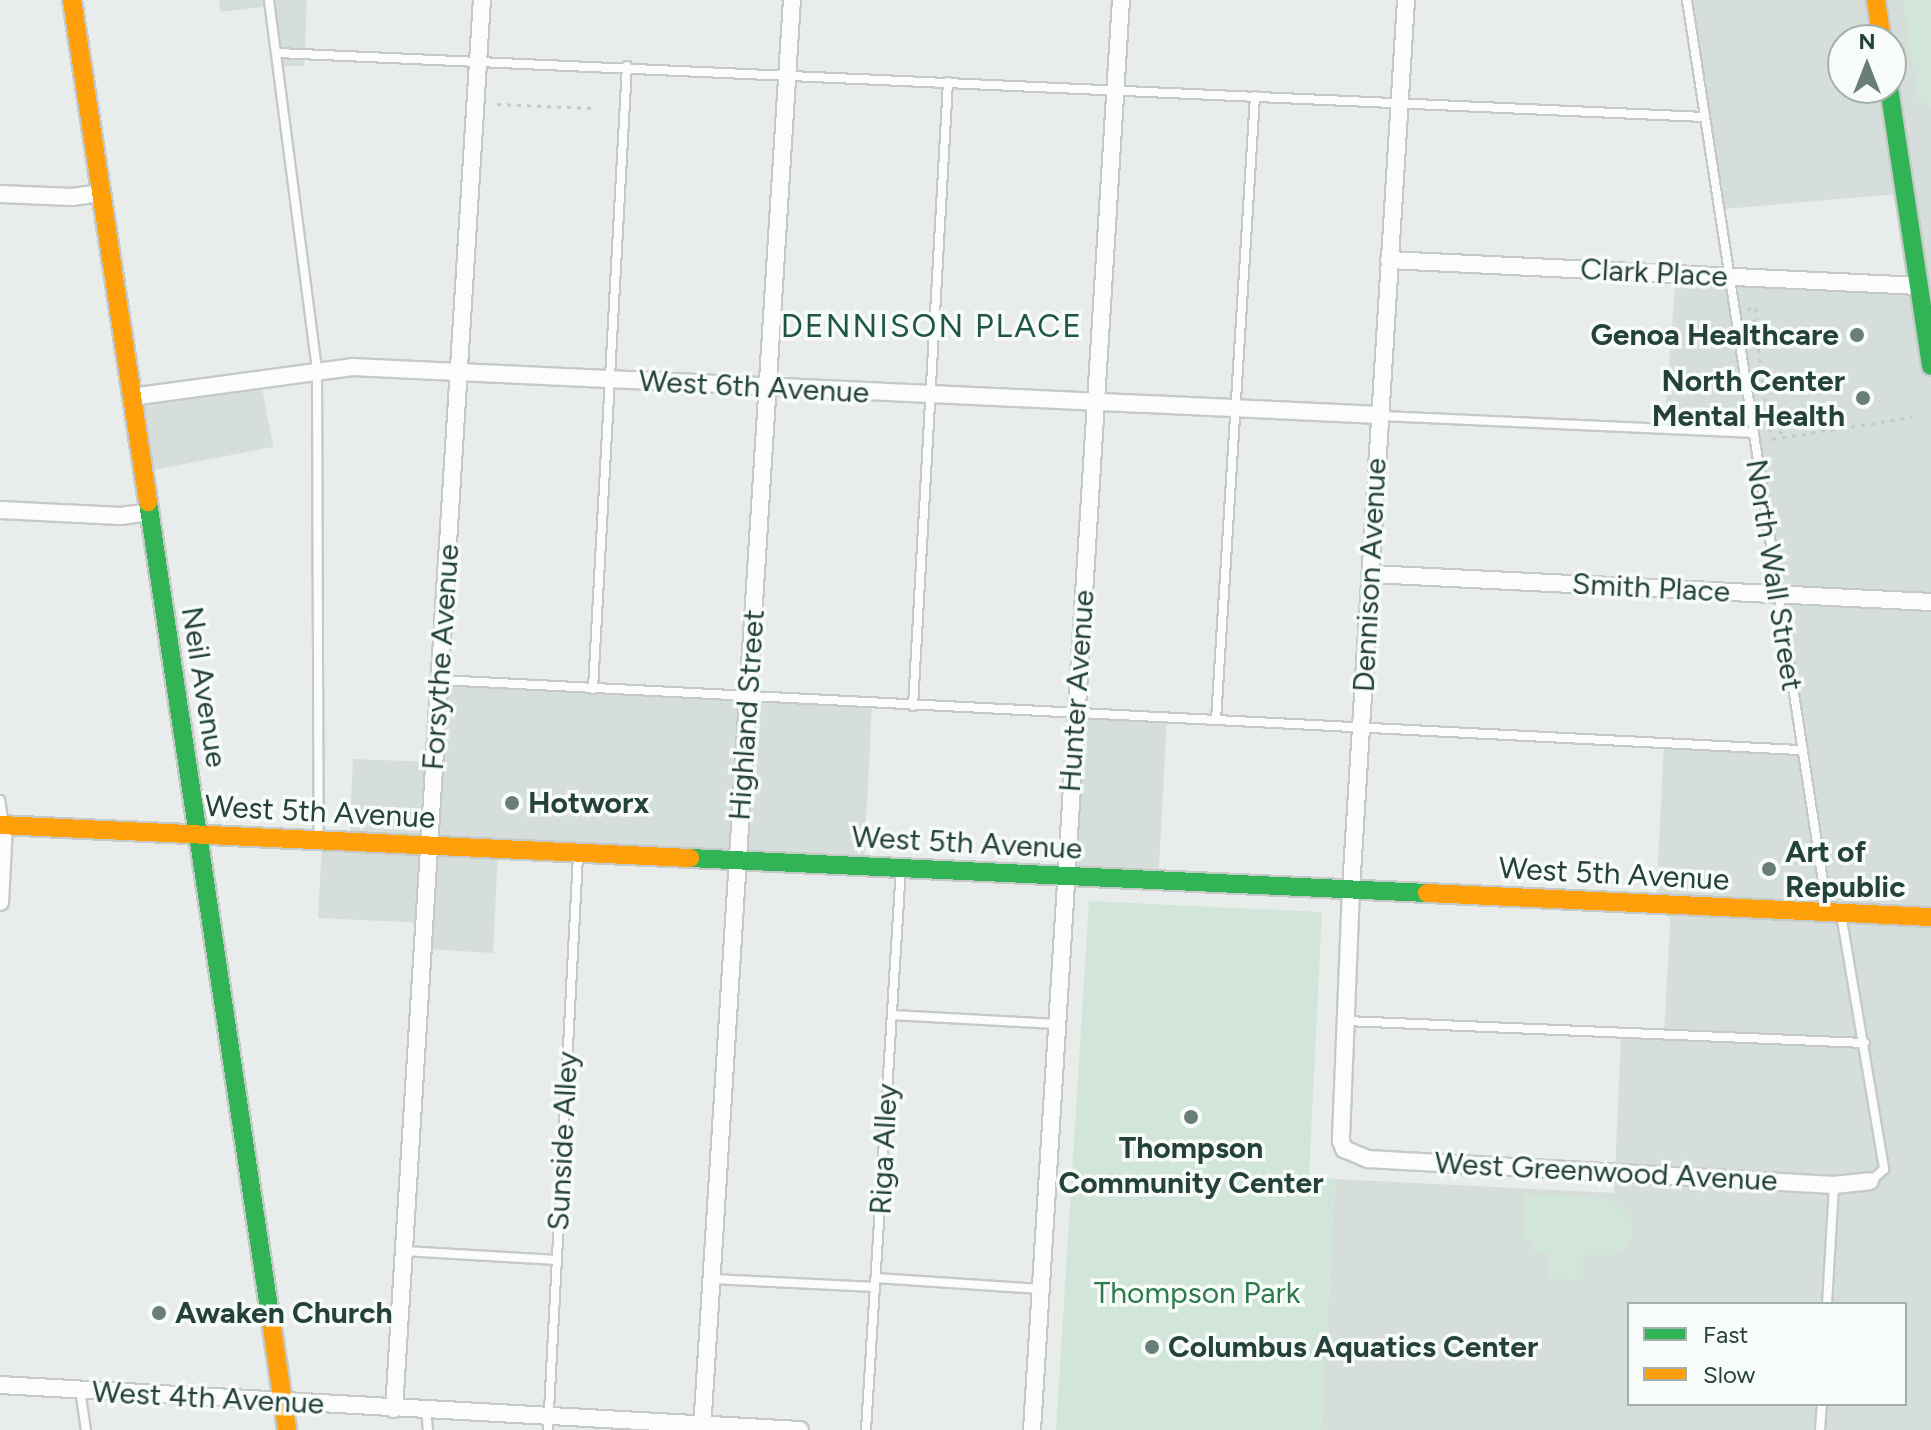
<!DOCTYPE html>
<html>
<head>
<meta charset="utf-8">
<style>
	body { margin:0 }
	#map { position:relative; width:1931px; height:1430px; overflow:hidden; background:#e8edeb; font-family:Figtree,sans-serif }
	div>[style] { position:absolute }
	.built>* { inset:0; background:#d6dedb; transform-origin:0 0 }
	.green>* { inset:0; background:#d1e6d8 }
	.path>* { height:3px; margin-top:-1.5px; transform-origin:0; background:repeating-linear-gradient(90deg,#c3ccca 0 4px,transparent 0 10px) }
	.roads { filter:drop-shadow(2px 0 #c5cac8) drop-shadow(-2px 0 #c5cac8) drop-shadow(0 2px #c5cac8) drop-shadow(0 -2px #c5cac8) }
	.lane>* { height:8px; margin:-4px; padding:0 4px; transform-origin:4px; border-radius:4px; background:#fcfcfc }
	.street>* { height:16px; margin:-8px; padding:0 8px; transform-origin:8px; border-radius:8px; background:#fcfcfc }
	.fast>* { height:18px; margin:-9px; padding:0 9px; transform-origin:9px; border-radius:9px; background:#30b455 }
	.slow>* { height:18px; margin:-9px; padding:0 9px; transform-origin:9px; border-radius:9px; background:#ff9f0a }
	.dots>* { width:22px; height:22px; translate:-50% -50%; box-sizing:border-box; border:4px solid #f7fbf9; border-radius:50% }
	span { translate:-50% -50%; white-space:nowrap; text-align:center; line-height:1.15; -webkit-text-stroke:7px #f7fbf9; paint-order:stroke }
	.street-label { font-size:30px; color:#24423a }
	.poi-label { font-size:30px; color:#24423a; font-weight:700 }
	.right { translate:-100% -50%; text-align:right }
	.left { translate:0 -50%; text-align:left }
	.park-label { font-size:30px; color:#2d7a4b }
	.neighbourhood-label { font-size:32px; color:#1f5548; letter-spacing:2px }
	.legend { position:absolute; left:1627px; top:1302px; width:280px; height:104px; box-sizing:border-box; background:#f7fbf9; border:2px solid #a3b1ad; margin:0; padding:10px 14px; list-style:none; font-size:24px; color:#24423a }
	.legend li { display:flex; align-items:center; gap:16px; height:40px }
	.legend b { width:40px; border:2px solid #a3b1ad }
	.north { position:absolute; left:1827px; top:24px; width:80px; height:80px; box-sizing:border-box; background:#f7fbf9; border:2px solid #a3b1ad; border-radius:50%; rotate:0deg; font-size:22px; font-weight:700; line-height:32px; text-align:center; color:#24423a }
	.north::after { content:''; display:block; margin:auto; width:28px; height:36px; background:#697e78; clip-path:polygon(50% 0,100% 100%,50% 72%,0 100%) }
</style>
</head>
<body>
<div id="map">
	<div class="built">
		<div style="clip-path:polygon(219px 0,307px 0,304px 66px,278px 66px,269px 6px,221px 12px)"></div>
		<div style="clip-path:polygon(1690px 0,1868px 0,1874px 40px,1843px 40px,1843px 88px,1882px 88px,1898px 194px,1724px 209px)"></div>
		<div style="clip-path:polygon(evenodd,1871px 0,1931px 0,1931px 1430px,1321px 1430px,1335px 1179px,1614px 1193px,1621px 1038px,1664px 1038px,1671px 904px,1656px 903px,1664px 744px,1801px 750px,1750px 433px,1664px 429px,1676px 274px,1917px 287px,1891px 88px,1891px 40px,1871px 0,1629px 1304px,1905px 1304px,1905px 1404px,1629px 1404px,1629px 1304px)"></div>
		<div style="left:261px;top:383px;width:65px;height:126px;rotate:79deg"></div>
		<div style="clip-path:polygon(440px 680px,872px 704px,864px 866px,498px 850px,493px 953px,423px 949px,424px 923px,318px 918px,322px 841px,349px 842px,353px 759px,432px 762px)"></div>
		<div style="left:1076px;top:714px;width:91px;height:162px;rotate:3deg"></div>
	</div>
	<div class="green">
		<div style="clip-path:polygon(1903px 0,1931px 0,1931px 107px,1918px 98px)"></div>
		<div style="clip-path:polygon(1089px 901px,1322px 912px,1309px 1177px,1335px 1179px,1321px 1430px,1056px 1430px)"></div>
		<div style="clip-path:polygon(1525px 1194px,1607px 1198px,1630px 1217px,1632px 1237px,1621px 1252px,1613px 1255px,1583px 1254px,1582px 1280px,1549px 1278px,1550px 1254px,1533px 1253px,1533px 1241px,1522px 1240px)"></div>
	</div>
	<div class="path">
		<div style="left:497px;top:104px;width:97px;rotate:2.4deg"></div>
		<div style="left:1747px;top:309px;width:8px;rotate:-7deg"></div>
		<div style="left:1755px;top:308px;width:11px;rotate:75deg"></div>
		<div style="left:1754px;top:319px;width:120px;rotate:81.9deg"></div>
		<div style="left:1770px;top:427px;width:20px;rotate:27deg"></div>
		<div style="left:1772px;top:439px;width:142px;rotate:-8.9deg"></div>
	</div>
	<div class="roads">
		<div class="lane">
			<div style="left:269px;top:0;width:373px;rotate:82.6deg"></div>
			<div style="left:317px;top:370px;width:470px;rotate:89.8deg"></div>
			<div style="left:1687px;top:0;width:919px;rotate:81.23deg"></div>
			<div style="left:278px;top:53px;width:1428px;rotate:2.57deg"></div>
			<div style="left:1381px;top:416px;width:371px;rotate:2.6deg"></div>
			<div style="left:440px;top:680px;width:1362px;rotate:2.95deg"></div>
			<div style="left:593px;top:689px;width:624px;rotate:-86.88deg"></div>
			<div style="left:913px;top:706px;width:625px;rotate:-86.79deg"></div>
			<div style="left:1216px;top:720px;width:625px;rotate:-86.42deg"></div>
			<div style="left:0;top:800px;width:25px;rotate:81deg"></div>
			<div style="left:1841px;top:914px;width:259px;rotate:80.4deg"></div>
			<div style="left:1884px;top:1169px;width:18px;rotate:137deg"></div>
			<div style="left:892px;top:1015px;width:165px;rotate:3.1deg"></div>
			<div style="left:1346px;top:1021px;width:519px;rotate:2.43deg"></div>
			<div style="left:404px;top:1251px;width:153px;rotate:3.4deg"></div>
			<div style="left:876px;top:1278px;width:165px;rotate:3.8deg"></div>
			<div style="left:712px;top:1279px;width:163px;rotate:2.8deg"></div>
			<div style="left:1827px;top:1304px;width:119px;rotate:-86.6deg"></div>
			<div style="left:80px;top:1390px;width:40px;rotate:81.5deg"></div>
			<div style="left:426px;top:1411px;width:19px;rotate:84deg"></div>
			<div style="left:548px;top:1430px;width:575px;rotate:-87.01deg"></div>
			<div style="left:866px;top:1430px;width:563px;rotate:-86.44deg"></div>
			<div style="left:1820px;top:1430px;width:26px;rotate:-86deg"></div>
		</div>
		<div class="street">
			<div style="left:1406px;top:0;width:891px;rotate:93.54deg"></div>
			<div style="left:1351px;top:889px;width:252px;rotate:92.3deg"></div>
			<div style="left:1341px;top:1141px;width:9px;rotate:69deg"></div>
			<div style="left:1344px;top:1149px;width:26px;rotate:23deg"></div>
			<div style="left:1368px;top:1159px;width:467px;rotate:3.2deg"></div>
			<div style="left:1834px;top:1185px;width:36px;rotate:-6deg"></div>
			<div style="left:0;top:194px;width:72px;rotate:2.4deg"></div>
			<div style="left:72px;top:197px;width:28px;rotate:-8deg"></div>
			<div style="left:1389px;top:260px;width:531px;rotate:2.81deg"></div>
			<div style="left:131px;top:397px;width:223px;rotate:-7.7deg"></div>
			<div style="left:352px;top:367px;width:1029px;rotate:2.67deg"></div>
			<div style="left:0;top:510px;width:121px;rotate:2.8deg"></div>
			<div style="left:121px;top:516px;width:28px;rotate:-8deg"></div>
			<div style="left:1371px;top:574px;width:561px;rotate:2.86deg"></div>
			<div style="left:0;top:902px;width:76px;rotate:-87deg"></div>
			<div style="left:0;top:1385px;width:801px;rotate:3.22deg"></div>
			<div style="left:394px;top:1409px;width:1412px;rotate:-86.43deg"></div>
			<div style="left:702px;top:1430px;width:1433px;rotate:-86.4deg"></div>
			<div style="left:1032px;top:1430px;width:1433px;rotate:-86.44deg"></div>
		</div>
		<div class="fast">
			<div style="left:1889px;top:88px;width:281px;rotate:81.4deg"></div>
			<div style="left:148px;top:502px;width:828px;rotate:81.46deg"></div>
			<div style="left:690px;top:858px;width:738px;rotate:2.72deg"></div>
		</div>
		<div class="slow">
			<div style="left:72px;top:0;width:508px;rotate:81.39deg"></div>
			<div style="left:1876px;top:0;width:40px;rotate:81.5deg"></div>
			<div style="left:0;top:825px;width:691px;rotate:2.74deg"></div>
			<div style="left:1427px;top:893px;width:505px;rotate:2.73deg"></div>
			<div style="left:271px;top:1321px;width:110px;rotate:81.6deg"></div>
		</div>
	</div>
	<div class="dots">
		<div style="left:1857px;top:335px;background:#697e78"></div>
		<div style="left:1863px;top:398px;background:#697e78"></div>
		<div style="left:512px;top:803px;background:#697e78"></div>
		<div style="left:1769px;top:869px;background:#697e78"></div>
		<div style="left:1191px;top:1117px;background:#697e78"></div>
		<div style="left:159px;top:1313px;background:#697e78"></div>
		<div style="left:1152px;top:1347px;background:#697e78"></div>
	</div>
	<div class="street-label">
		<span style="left:1654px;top:273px;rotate:3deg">Clark Place</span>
		<span style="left:754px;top:387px;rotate:3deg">West 6th Avenue</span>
		<span style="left:1370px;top:575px;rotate:-87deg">Dennison Avenue</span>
		<span style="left:1774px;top:575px;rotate:81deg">North Wall Street</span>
		<span style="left:1651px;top:588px;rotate:3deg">Smith Place</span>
		<span style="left:441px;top:657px;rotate:-86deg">Forsythe Avenue</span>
		<span style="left:204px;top:687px;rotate:81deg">Neil Avenue</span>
		<span style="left:1077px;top:691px;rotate:-86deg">Hunter Avenue</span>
		<span style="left:747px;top:715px;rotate:-86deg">Highland Street</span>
		<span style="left:320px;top:812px;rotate:3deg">West 5th Avenue</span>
		<span style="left:967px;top:843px;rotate:3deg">West 5th Avenue</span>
		<span style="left:1614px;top:874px;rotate:3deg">West 5th Avenue</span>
		<span style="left:563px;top:1141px;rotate:-87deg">Sunside Alley</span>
		<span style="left:884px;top:1149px;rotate:-87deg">Riga Alley</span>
		<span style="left:1606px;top:1172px;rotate:3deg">West Greenwood Avenue</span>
		<span style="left:208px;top:1398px;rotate:3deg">West 4th Avenue</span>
	</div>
	<div class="poi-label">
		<span class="right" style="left:1839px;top:335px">Genoa Healthcare</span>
		<span class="right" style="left:1845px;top:398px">North Center<br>Mental Health</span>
		<span class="left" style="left:528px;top:803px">Hotworx</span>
		<span class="left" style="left:1785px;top:869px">Art of<br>Republic</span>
		<span style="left:1191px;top:1165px">Thompson<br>Community Center</span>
		<span class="left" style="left:175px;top:1313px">Awaken Church</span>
		<span class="left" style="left:1168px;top:1347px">Columbus Aquatics Center</span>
	</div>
	<div class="park-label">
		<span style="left:1197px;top:1293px">Thompson Park</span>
	</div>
	<div class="neighbourhood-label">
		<span style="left:932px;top:326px">DENNISON PLACE</span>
	</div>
	<ul class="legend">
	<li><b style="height:10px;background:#30b455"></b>Fast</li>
	<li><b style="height:10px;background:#ff9f0a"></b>Slow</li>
	</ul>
	<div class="north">N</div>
</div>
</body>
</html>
